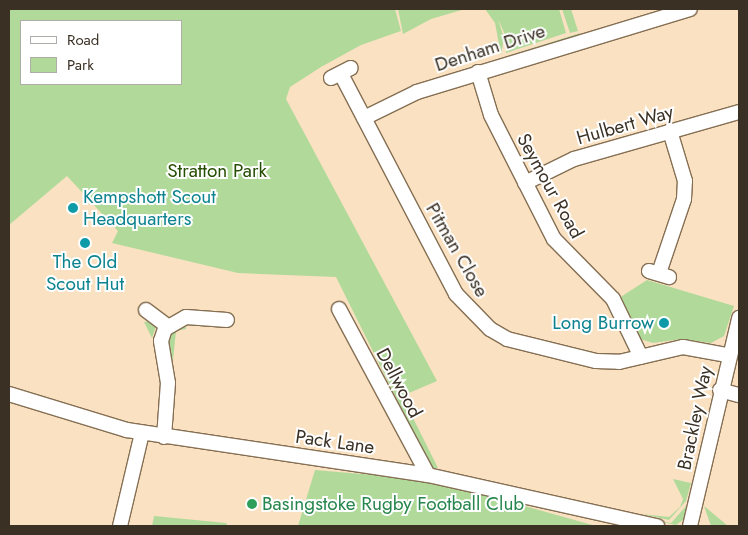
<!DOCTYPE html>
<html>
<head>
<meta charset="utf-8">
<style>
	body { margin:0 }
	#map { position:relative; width:748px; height:535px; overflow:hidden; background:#f9e1c2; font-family:Jost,sans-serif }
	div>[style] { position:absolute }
	.green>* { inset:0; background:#b1da9a }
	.roads { filter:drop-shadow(1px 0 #856f53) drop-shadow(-1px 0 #856f53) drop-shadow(0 1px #856f53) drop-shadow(0 -1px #856f53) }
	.minor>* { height:14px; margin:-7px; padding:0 7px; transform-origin:7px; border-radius:7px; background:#fff }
	.dots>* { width:14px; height:14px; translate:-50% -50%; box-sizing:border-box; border:2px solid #fff; border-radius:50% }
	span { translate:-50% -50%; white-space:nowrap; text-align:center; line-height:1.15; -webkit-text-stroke:4px #fff; paint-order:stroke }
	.street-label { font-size:19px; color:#3a3024 }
	.park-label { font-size:19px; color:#254d00 }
	.culture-label { font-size:19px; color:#0d838f }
	.left { translate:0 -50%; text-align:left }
	.right { translate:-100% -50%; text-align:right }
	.leisure-label { font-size:19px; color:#27864d }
	.frame { position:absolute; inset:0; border:10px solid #3a3024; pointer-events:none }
	.legend { position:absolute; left:20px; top:20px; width:162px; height:65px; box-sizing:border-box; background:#fff; border:1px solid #b0aca7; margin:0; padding:6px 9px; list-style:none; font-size:15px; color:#3a3024 }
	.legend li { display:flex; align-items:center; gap:10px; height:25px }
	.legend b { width:25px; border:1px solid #b0aca7 }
</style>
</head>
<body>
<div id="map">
	<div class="green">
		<div style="clip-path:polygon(evenodd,9px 9px,395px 9px,401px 31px,361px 45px,321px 67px,290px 87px,286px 99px,437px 381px,402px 396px,438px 468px,431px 468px,336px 277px,238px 273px,112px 243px,118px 231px,67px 176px,9px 225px,9px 9px,21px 21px,181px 21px,181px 84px,21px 84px,21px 21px)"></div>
		<div style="clip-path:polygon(398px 9px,465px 9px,431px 19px,403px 34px)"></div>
		<div style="clip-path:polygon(485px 9px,559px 9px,566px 33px,506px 53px,506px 37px,498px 19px,504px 38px,501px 55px,495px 23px)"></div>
		<div style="clip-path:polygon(562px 9px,571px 9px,578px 31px,570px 33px)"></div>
		<div style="clip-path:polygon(580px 33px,580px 35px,501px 58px)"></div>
		<div style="clip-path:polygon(647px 280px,734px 306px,724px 336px,711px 343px,682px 339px,653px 343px,637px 338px,619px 298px)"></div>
		<div style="clip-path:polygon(186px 320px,186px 329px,176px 331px,173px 360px,166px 361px,163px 336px)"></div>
		<div style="clip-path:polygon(152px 321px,156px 326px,152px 338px,144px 322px)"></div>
		<div style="clip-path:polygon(315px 470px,397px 477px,471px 491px,596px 526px,298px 526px)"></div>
		<div style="clip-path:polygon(673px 479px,691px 483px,686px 501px,669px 520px,642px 514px,669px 517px,680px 507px,683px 499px)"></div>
		<div style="clip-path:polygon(687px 505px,687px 517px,676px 525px,640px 517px,671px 523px)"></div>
		<div style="clip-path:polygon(704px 506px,728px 526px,711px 526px)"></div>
		<div style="clip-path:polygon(154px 516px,226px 523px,228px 526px,152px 526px)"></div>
	</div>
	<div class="roads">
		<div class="minor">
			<div style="left:478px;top:72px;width:45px;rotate:73.2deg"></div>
			<div style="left:491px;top:115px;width:139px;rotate:63.1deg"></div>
			<div style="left:554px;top:239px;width:84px;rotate:45.5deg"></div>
			<div style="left:613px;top:299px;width:64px;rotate:64.2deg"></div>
			<div style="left:341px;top:74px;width:248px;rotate:62.4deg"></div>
			<div style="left:456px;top:294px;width:49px;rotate:45.8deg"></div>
			<div style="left:490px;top:329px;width:20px;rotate:30deg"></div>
			<div style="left:507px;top:339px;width:92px;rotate:13.9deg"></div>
			<div style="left:596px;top:361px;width:23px;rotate:2deg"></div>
			<div style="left:619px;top:362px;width:66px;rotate:-13.2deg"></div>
			<div style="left:683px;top:347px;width:45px;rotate:10.3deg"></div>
			<div style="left:331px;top:78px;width:22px;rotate:-27deg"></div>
			<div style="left:364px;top:118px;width:59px;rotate:-26.1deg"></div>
			<div style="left:417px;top:92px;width:285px;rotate:-16.9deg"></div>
			<div style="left:525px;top:183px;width:55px;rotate:-26.1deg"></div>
			<div style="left:574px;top:159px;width:172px;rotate:-15.9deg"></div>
			<div style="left:649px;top:271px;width:21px;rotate:17deg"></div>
			<div style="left:659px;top:273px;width:78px;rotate:-71.3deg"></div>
			<div style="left:684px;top:199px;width:18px;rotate:-87deg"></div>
			<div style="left:685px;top:181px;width:52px;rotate:-106.7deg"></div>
			<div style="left:339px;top:309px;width:188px;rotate:61.8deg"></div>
			<div style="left:146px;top:310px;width:26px;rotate:37deg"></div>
			<div style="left:720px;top:390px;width:20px;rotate:15deg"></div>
			<div style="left:9px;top:394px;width:123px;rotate:17deg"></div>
			<div style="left:127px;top:430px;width:304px;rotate:8.5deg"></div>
			<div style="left:428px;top:475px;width:235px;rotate:12.6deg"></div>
			<div style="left:164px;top:437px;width:54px;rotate:-85.8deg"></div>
			<div style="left:168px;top:383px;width:43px;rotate:-99.5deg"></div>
			<div style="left:161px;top:341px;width:13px;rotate:-72deg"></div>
			<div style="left:165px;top:329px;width:24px;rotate:-30deg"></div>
			<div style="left:186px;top:317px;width:41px;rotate:4.2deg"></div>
			<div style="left:120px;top:526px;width:96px;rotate:-76.7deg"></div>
			<div style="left:690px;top:526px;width:214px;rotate:-76.7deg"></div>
		</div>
	</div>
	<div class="dots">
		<div style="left:73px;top:208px;background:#0f9aa8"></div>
		<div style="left:85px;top:243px;background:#0f9aa8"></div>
		<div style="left:664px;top:323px;background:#0f9aa8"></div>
		<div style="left:252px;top:504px;background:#2e9e5b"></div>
	</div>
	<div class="street-label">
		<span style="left:490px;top:48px;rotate:-18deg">Denham Drive</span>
		<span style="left:625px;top:125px;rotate:-16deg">Hulbert Way</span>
		<span style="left:550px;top:186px;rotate:61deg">Seymour Road</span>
		<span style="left:457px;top:250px;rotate:60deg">Pitman Close</span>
		<span style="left:399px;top:383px;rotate:62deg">Dellwood</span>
		<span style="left:695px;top:418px;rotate:-78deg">Brackley Way</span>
		<span style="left:335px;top:442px;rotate:8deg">Pack Lane</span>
	</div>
	<div class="park-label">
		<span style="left:217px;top:171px">Stratton Park</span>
	</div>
	<div class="culture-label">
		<span class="left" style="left:83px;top:208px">Kempshott Scout<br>Headquarters</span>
		<span style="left:85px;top:273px">The Old<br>Scout Hut</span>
		<span class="right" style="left:654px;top:323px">Long Burrow</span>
	</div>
	<div class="leisure-label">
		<span class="left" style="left:262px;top:504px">Basingstoke Rugby Football Club</span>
	</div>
	<div class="frame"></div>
	<ul class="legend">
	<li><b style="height:6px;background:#fff"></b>Road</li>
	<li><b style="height:14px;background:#b1da9a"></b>Park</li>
	</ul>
</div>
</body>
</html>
